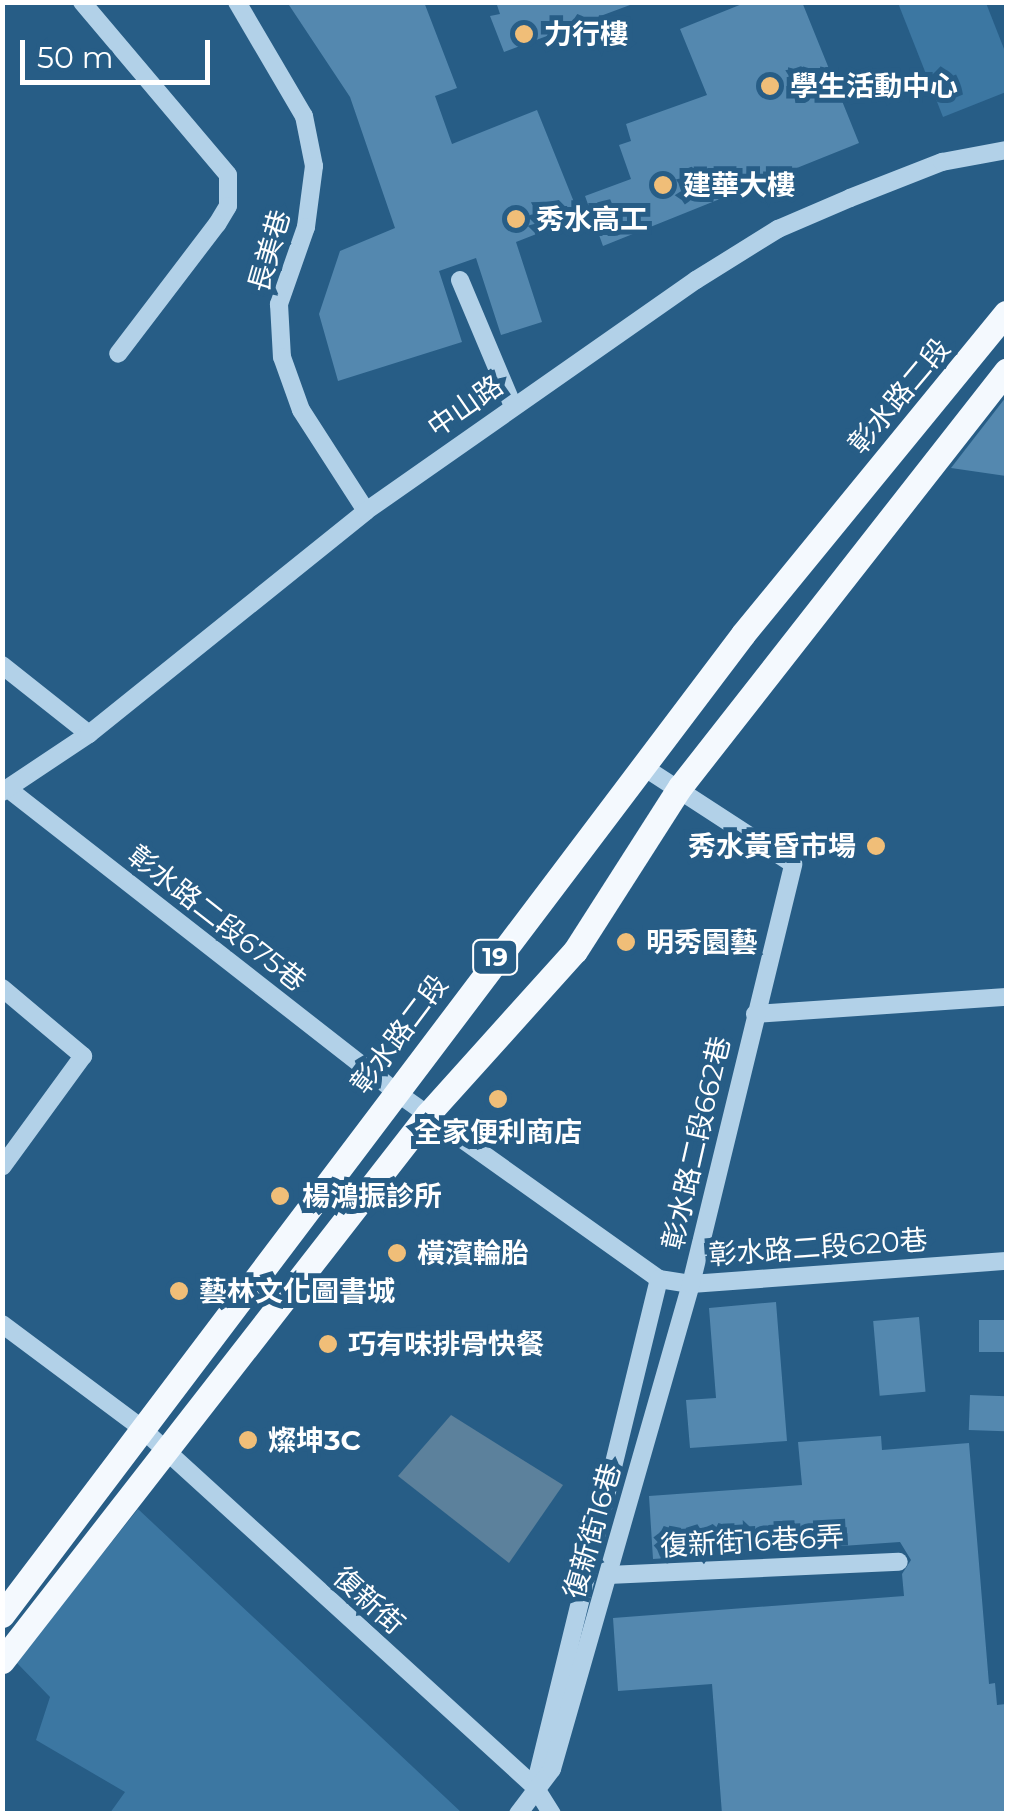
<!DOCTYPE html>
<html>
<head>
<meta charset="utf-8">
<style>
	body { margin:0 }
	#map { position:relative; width:1009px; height:1816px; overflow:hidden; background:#275d86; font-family:Montserrat,"Noto Sans TC",sans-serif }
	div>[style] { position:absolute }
	.green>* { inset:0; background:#3c77a2 }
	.water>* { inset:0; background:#5c819c }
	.building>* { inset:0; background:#5488af; transform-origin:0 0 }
	.minor>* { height:18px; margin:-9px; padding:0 9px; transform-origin:9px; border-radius:9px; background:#b2d1e8 }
	.major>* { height:25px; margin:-12.5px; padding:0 12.5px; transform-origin:12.5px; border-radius:12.5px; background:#f4f9fe }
	.dots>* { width:28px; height:28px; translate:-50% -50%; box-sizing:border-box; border:5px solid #275d86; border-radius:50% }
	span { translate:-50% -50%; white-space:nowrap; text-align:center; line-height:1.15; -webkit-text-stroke:10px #275d86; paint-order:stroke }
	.shield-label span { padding:2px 8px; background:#275d86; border:2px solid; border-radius:8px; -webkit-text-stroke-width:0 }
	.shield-label { font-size:25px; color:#fff; font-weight:700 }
	.poi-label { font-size:28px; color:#fff; font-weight:700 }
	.left { translate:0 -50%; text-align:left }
	.right { translate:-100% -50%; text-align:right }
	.street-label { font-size:28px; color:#fff }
	.frame { position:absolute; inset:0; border:5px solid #fff; pointer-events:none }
	.scale { position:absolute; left:20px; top:40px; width:190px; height:45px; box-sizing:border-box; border:5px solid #fff; border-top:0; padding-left:12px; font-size:30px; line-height:35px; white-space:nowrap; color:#fff; -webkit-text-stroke:8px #275d86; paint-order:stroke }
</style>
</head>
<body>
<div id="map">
	<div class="green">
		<div style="clip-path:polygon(898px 3px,986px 3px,1006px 54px,1006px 92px,943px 117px)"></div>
		<div style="clip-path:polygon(138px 1509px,462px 1813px,110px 1813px,125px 1792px,36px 1740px,50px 1697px,16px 1662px)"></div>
	</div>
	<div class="water">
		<div style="clip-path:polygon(451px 1415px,563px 1485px,509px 1563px,398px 1476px)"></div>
	</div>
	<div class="building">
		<div style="clip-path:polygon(287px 2px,424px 2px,457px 88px,435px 96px,452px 144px,537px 110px,580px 217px,516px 242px,542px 322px,501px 335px,476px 258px,439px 271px,462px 342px,338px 381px,319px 314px,340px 251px,395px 228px,350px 97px)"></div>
		<div style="clip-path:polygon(496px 2px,630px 2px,630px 5px,504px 52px,490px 16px,500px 14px)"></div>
		<div style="clip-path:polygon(747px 2px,802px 2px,859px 143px,603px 246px,585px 196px,631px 179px,619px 145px,631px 141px,626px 124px,707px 95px,680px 29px)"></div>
		<div style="clip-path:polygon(1006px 397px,1006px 476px,951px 468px)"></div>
		<div style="clip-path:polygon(776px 1302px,787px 1441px,690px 1448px,686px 1400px,716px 1398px,709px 1308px)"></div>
		<div style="left:919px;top:1317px;width:75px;height:46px;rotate:85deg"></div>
		<div style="left:979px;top:1320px;width:27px;height:32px"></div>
		<div style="left:970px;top:1395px;width:36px;height:35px;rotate:2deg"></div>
		<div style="clip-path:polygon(881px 1436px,882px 1450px,969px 1443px,989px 1684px,995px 1683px,997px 1705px,1006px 1704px,1006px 1814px,722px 1814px,712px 1684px,618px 1691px,613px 1618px,904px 1596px,902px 1574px,911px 1560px,900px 1542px,653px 1559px,649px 1496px,802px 1485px,798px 1442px)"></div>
	</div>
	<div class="minor">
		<div style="left:82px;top:2px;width:226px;rotate:49.8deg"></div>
		<div style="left:228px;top:175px;width:31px;rotate:90deg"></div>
		<div style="left:228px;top:206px;width:21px;rotate:121deg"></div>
		<div style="left:217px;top:224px;width:163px;rotate:127.3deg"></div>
		<div style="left:237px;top:2px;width:132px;rotate:59.6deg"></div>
		<div style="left:304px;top:116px;width:51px;rotate:78.7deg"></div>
		<div style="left:314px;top:166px;width:62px;rotate:97.5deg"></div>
		<div style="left:306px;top:227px;width:82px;rotate:109.3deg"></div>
		<div style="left:279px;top:304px;width:53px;rotate:86.8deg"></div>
		<div style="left:282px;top:357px;width:56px;rotate:70.3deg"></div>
		<div style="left:301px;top:410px;width:120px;rotate:57.2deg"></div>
		<div style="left:460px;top:280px;width:137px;rotate:67.2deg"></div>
		<div style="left:2px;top:665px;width:111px;rotate:38.4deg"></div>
		<div style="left:7px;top:788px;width:490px;rotate:38deg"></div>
		<div style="left:393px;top:1090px;width:326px;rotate:35.4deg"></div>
		<div style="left:659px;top:1279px;width:32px;rotate:9deg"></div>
		<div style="left:691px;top:1284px;width:316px;rotate:-4.2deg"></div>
		<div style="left:2px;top:792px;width:105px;rotate:-33.7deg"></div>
		<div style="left:89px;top:734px;width:356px;rotate:-38.8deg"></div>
		<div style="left:366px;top:511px;width:403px;rotate:-35deg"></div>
		<div style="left:696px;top:280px;width:97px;rotate:-31.9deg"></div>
		<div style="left:778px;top:229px;width:78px;rotate:-23.3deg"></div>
		<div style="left:850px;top:198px;width:99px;rotate:-21.4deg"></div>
		<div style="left:942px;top:162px;width:65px;rotate:-10.6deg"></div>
		<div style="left:2px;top:988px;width:106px;rotate:40deg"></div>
		<div style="left:83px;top:1056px;width:137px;rotate:126.1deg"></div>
		<div style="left:755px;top:1014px;width:252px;rotate:-3.9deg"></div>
		<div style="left:2px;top:1324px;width:171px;rotate:36.7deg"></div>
		<div style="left:139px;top:1426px;width:536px;rotate:42.35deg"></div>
		<div style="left:535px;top:1787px;width:32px;rotate:58deg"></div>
		<div style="left:608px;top:1575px;width:291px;rotate:-2.6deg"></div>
		<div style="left:535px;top:1786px;width:522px;rotate:-76.26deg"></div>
		<div style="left:518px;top:1814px;width:56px;rotate:-52.9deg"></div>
		<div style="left:552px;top:1769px;width:505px;rotate:-74.01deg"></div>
		<div style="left:691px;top:1284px;width:432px;rotate:-76.3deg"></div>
		<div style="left:793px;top:864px;width:180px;rotate:-147deg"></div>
	</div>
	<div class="major">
		<div style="left:2px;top:1615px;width:1229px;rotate:-52.93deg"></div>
		<div style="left:743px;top:634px;width:415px;rotate:-50.7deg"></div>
		<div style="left:2px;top:1661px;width:693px;rotate:-52.09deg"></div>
		<div style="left:428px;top:1114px;width:219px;rotate:-48deg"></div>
		<div style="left:575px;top:951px;width:195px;rotate:-57.4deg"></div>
		<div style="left:680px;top:787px;width:529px;rotate:-51.92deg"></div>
	</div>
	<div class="dots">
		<div style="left:524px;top:34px;background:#f0be78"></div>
		<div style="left:770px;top:86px;background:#f0be78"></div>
		<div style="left:663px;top:185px;background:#f0be78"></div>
		<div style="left:516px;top:219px;background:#f0be78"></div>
		<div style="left:876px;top:846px;background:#f0be78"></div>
		<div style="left:626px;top:942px;background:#f0be78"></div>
		<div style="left:498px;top:1099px;background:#f0be78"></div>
		<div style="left:280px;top:1196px;background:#f0be78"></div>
		<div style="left:397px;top:1253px;background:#f0be78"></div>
		<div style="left:179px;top:1291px;background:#f0be78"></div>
		<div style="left:328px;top:1344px;background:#f0be78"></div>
		<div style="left:248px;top:1440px;background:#f0be78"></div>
	</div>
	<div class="shield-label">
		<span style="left:495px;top:957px">19</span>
	</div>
	<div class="poi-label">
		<span class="left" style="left:544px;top:34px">力行樓</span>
		<span class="left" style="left:790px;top:86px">學生活動中心</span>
		<span class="left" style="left:683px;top:185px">建華大樓</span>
		<span class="left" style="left:536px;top:219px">秀水高工</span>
		<span class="right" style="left:856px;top:846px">秀水黃昏市場</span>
		<span class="left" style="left:646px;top:942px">明秀園藝</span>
		<span style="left:498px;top:1132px">全家便利商店</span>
		<span class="left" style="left:302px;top:1196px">楊鴻振診所</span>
		<span class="left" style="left:417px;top:1253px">橫濱輪胎</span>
		<span class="left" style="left:199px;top:1291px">藝林文化圖書城</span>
		<span class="left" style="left:348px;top:1344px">巧有味排骨快餐</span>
		<span class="left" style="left:268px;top:1440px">燦坤3C</span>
	</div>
	<div class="street-label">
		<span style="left:269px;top:251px;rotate:-74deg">長美巷</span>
		<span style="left:899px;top:396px;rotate:-50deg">彰水路二段</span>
		<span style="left:465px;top:406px;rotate:-35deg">中山路</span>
		<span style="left:217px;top:918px;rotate:38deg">彰水路二段675巷</span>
		<span style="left:399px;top:1034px;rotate:-53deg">彰水路二段</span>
		<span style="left:696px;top:1143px;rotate:-77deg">彰水路二段662巷</span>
		<span style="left:818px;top:1247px;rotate:-4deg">彰水路二段620巷</span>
		<span style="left:592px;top:1531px;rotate:-74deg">復新街16巷</span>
		<span style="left:752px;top:1541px;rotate:-3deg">復新街16巷6弄</span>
		<span style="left:369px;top:1600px;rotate:42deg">復新街</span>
	</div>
	<div class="frame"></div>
	<div class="scale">50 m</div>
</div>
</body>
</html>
